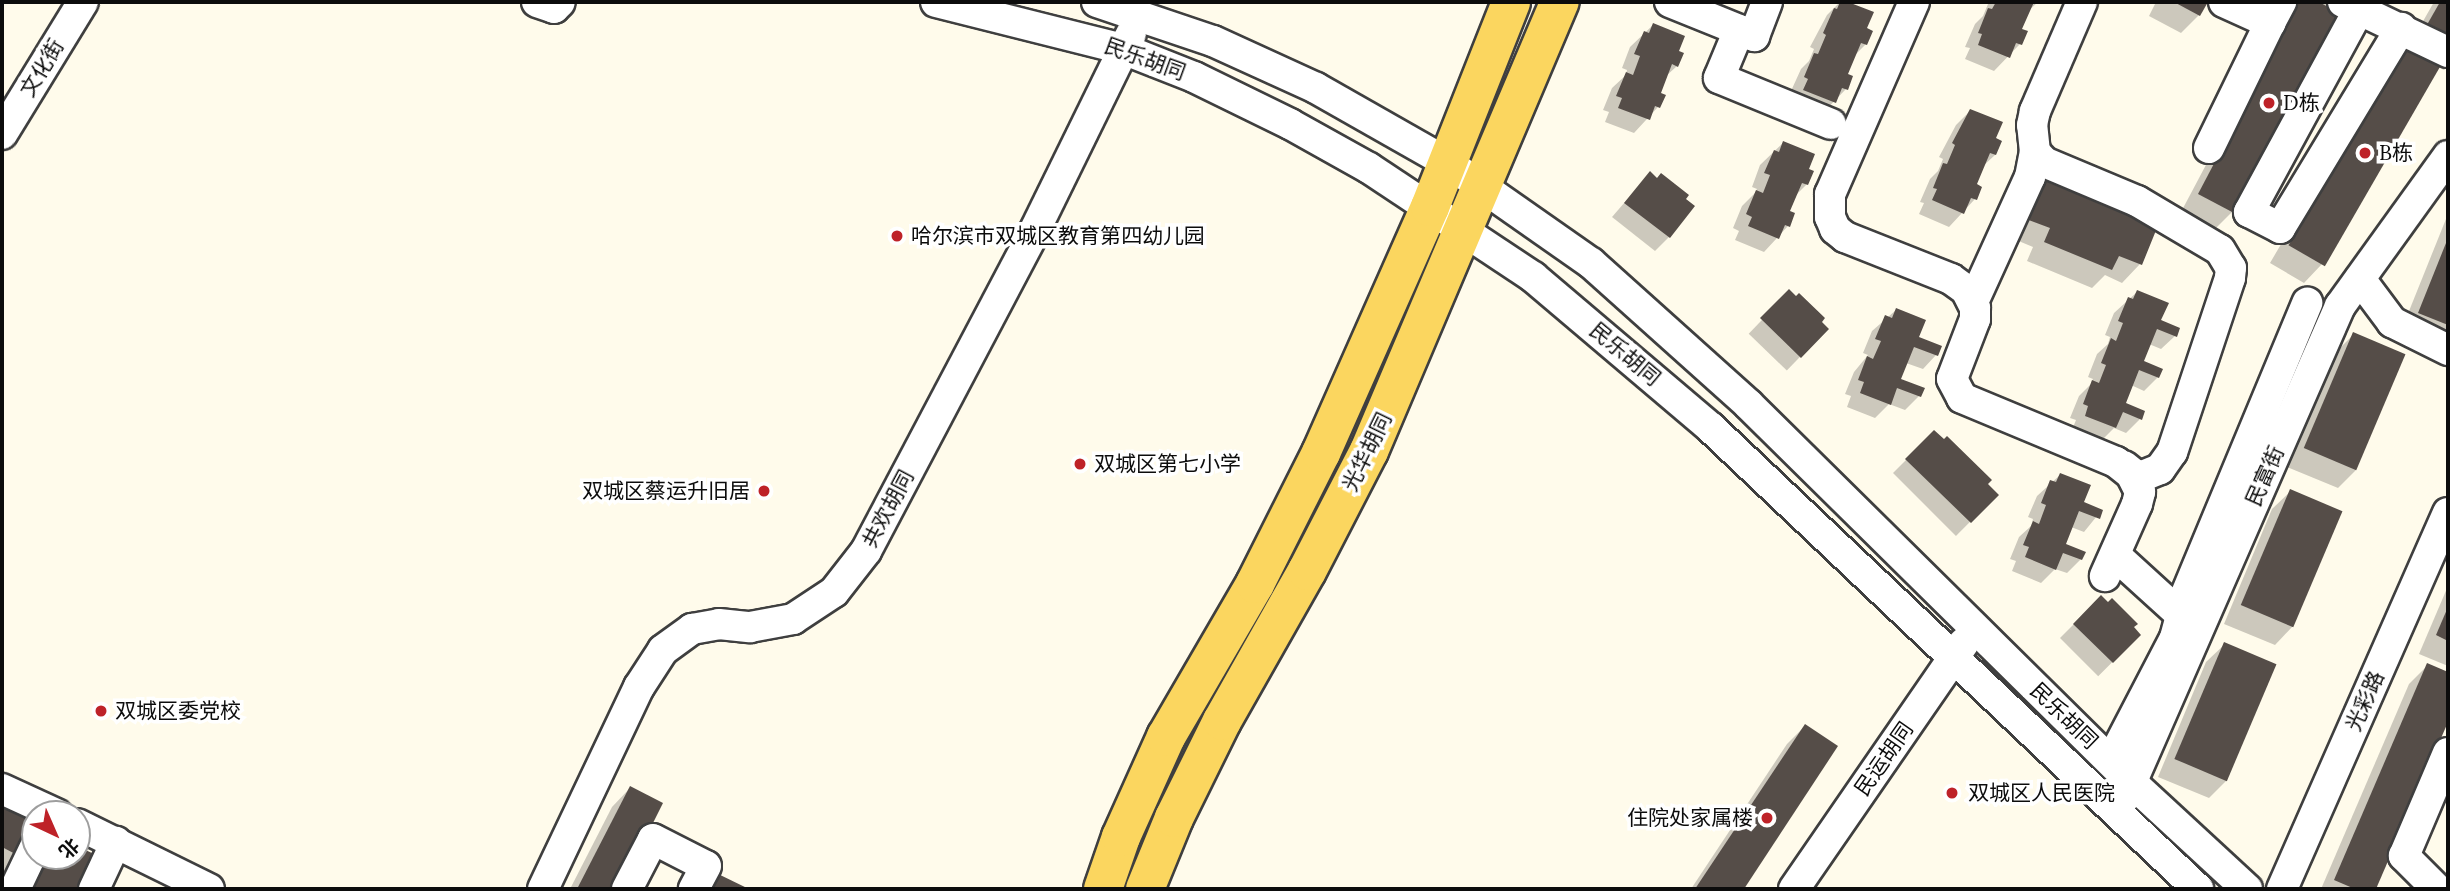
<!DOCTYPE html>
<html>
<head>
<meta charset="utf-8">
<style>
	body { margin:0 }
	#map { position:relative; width:2450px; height:891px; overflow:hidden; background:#fffbeb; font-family:Lora,"Noto Sans SC",serif }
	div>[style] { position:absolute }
	.shadow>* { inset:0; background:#0003; transform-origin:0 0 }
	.building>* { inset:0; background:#554d48; transform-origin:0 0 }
	.roads { filter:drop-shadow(2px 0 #3f3f3f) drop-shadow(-2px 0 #3f3f3f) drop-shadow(0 2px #3f3f3f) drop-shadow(0 -2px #3f3f3f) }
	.minor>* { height:30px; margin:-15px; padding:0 15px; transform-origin:15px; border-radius:15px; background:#fff }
	.major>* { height:38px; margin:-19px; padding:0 19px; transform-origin:19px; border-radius:19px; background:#fbd65f }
	.dots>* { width:19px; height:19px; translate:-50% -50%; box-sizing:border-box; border:4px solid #fff; border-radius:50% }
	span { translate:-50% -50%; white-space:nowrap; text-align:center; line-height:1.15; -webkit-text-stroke:7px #fff; paint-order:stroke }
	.street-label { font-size:21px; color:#0c0c0c }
	.poi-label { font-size:21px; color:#0c0c0c }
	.left { translate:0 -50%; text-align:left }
	.right { translate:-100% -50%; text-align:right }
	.frame { position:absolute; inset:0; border:4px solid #0c0c0c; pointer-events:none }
	.north { position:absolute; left:21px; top:800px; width:70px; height:70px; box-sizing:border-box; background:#fff; border:2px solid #9e9e9e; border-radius:50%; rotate:136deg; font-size:19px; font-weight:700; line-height:28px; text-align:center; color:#0c0c0c }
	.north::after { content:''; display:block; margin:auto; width:24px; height:32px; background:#be2228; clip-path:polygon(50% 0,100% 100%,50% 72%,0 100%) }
</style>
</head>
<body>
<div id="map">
	<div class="shadow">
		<div style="clip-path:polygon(1840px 2px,1872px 13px,1865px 29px,1866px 44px,1853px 57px,1846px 75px,1846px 89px,1820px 116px,1791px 104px,1795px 93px,1791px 91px,1801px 69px,1809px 61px,1814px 49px,1810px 47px,1827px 15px)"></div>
		<div style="clip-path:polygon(1985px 2px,2038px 2px,2027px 12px,2020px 30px,2020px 44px,1994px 71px,1965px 59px,1970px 48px,1965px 47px,1975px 24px,1983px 16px,1988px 4px)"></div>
		<div style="clip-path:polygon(2156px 2px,2206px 2px,2199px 15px,2181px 33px,2149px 16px)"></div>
		<div style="clip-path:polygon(2298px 2px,2336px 2px,2232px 212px,2214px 230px,2181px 212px,2286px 14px)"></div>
		<div style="clip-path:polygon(2434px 2px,2448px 2px,2448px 66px,2444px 70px,2438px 67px,2322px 264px,2304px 283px,2270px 263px,2389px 60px,2410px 44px)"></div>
		<div style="clip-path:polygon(1653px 25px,1677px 52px,1677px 66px,1665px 77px,1658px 94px,1658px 107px,1634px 133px,1605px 122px,1609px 112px,1603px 110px,1612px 88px,1626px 75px,1627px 70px,1622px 68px,1630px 47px)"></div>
		<div style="clip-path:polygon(1970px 111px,1994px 139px,1995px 155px,1982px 167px,1974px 185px,1975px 199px,1949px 227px,1919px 214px,1924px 203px,1920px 202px,1930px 179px,1938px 171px,1943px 159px,1939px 157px,1956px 125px)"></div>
		<div style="clip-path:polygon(1783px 143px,1806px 170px,1807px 184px,1795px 196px,1788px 212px,1788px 226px,1764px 252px,1735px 240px,1739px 231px,1733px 228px,1742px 206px,1755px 193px,1757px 189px,1752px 187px,1760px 165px)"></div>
		<div style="clip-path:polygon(1650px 173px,1684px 199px,1669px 237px,1655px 251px,1612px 217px)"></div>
		<div style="clip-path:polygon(2027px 195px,2140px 264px,2122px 283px,2105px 275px,2092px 288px,2027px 261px,2033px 247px,2009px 237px)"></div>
		<div style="clip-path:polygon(2448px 214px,2448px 348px,2401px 331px)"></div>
		<div style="left:1789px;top:292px;width:53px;height:58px;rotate:44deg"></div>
		<div style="clip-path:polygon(2137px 292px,2175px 336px,2161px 349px,2149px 344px,2141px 362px,2158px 377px,2144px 391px,2131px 385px,2123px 404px,2140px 419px,2126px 433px,2114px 428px,2101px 441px,2072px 430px,2076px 420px,2070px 418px,2079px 396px,2091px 384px,2093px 379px,2088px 377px,2097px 354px,2108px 344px,2110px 337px,2105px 335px,2114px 313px)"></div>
		<div style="clip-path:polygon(1896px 310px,1917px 338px,1936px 355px,1923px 369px,1906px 363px,1899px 380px,1922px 389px,1919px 396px,1905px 410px,1889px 404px,1875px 418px,1847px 407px,1851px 396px,1845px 394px,1854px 372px,1868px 355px,1863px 353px,1872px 331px)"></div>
		<div style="clip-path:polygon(2354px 334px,2356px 470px,2338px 488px,2287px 467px,2335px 353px)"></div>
		<div style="left:1934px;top:432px;width:89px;height:58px;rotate:45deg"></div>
		<div style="clip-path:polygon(2060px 475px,2082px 503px,2101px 511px,2084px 532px,2071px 527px,2064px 545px,2083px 553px,2081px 559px,2067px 573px,2055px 569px,2041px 583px,2012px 571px,2016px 561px,2010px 559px,2019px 537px,2031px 526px,2033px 519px,2028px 517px,2037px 496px)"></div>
		<div style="clip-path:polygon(2291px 491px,2293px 626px,2275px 645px,2224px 624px,2272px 509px)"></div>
		<div style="clip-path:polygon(2448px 586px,2448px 666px,2419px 654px)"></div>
		<div style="left:2101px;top:597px;width:54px;height:58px;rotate:45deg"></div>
		<div style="clip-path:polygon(2225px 644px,2227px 780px,2209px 798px,2158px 777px,2206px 662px)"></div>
		<div style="clip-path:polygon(2428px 665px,2448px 674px,2448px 717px,2374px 889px,2321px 889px,2409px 684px)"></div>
		<div style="clip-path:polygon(1805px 726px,1836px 747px,1741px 889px,1691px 889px,1787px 744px)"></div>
		<div style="clip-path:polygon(630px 788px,618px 889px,570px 889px,612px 807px)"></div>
		<div style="clip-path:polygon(2px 809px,35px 824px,20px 856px,2px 873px)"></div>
	</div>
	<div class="building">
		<div style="clip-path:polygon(1840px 2px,1848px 2px,1874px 12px,1867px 28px,1873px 31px,1867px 45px,1861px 43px,1848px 74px,1853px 76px,1848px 90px,1842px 88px,1836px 103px,1803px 90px,1808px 79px,1804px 77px,1814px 53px,1818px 54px,1826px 35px,1823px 33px,1834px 8px,1837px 9px)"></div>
		<div style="clip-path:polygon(1996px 2px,2034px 2px,2022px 29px,2028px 31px,2022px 45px,2016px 43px,2010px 58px,1978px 45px,1982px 34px,1978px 33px,1988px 8px,1992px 9px)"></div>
		<div style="clip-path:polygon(2174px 2px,2208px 2px,2200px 16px)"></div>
		<div style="clip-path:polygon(2299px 2px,2319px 2px,2339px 13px,2234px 213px,2198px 194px)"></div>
		<div style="clip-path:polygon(2440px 2px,2448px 2px,2448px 44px,2424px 30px)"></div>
		<div style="clip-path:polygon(1653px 23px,1685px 36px,1679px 51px,1684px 53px,1678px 67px,1672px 64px,1661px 93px,1666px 95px,1660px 108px,1655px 106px,1650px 120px,1618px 108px,1622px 98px,1616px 96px,1626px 72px,1633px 75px,1640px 56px,1634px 54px,1644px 31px,1649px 33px)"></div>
		<div style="left:2407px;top:40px;width:42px;height:237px;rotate:30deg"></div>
		<div style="clip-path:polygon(1970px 109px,2003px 122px,1996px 138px,2002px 141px,1996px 155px,1990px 153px,1977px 184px,1982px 187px,1977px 200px,1971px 198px,1964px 214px,1932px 200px,1937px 189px,1933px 188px,1943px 163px,1947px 164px,1955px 145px,1952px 143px)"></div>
		<div style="clip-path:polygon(1783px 141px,1815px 154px,1809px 169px,1814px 171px,1808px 185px,1802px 183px,1790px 211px,1795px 213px,1790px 227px,1785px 225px,1779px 239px,1748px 226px,1752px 217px,1746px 214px,1756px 190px,1763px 193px,1770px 175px,1764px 173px,1774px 150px,1779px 152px)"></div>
		<div style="clip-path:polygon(1650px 171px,1657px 178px,1661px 173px,1689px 195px,1686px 199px,1695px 206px,1670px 238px,1624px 203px)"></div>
		<div style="clip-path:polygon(2044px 175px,2159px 223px,2142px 265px,2119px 256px,2112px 270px,2044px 242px,2050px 228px,2026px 219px)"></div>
		<div style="clip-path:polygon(2448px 238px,2448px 325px,2418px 313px)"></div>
		<div style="clip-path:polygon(1789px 289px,1796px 296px,1799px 293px,1825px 318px,1822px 322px,1829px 329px,1801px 358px,1760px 318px)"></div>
		<div style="clip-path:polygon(2137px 290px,2169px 303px,2161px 320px,2180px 328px,2177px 337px,2157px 329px,2144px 361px,2163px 369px,2159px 378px,2139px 370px,2126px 403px,2145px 411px,2142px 420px,2123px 412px,2116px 428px,2085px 416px,2088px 406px,2083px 404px,2092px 380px,2099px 383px,2106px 365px,2101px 363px,2111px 338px,2116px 341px,2123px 323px,2118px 321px,2128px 297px,2133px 299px)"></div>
		<div style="clip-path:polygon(1896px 308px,1926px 320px,1919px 337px,1942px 346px,1938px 356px,1914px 347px,1901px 379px,1925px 388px,1921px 397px,1897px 388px,1891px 405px,1860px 393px,1864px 382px,1858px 380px,1867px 356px,1873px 359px,1881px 341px,1875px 339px,1885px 315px,1892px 318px)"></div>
		<div style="left:2353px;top:332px;width:57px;height:126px;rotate:23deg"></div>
		<div style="clip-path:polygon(1934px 430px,1944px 439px,1947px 436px,1992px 480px,1988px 484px,1999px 495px,1971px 523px,1905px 459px)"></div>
		<div style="clip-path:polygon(2060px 473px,2091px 485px,2084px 502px,2103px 510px,2100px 519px,2079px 511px,2066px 544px,2086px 552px,2082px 560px,2063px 553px,2056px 570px,2025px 557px,2029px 547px,2023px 545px,2033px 521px,2039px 524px,2046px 505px,2041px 503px,2050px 480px,2056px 482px)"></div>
		<div style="left:2290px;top:489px;width:57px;height:126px;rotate:23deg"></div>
		<div style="clip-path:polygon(2101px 595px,2108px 602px,2112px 598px,2138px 624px,2134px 627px,2141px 635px,2113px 663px,2073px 624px)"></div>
		<div style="clip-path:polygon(2448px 607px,2448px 641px,2436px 635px)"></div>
		<div style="left:2224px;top:642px;width:57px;height:127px;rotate:23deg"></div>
		<div style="clip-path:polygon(2427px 663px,2448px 672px,2448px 722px,2376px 889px,2355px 889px,2334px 880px)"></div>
		<div style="clip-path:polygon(1805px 724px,1838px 746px,1744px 889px,1695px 889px)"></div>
		<div style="clip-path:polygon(630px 786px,663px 803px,620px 889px,577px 889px)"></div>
		<div style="clip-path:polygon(2px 807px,35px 822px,21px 857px,2px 847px)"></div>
		<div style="clip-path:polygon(77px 846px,94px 854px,78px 889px,31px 889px,46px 856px,77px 856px)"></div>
		<div style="clip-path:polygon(714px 872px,749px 889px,705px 889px)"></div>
	</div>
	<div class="roads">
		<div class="minor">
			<div style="left:537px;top:2px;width:18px;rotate:19deg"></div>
			<div style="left:554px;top:8px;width:8px;rotate:-45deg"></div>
			<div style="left:936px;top:2px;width:193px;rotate:14.1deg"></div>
			<div style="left:1123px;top:49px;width:76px;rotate:21.5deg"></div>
			<div style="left:1194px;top:77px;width:107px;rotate:26.1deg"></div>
			<div style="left:1290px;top:124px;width:90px;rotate:29.1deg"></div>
			<div style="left:1369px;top:168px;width:197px;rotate:33.6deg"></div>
			<div style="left:1533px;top:277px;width:233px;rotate:40.3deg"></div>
			<div style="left:1711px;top:428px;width:671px;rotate:43.43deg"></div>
			<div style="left:1097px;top:2px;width:122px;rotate:18.6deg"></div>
			<div style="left:1213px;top:41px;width:113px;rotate:24.5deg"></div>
			<div style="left:1316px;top:88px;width:152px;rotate:29.6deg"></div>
			<div style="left:1448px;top:163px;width:174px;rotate:35deg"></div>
			<div style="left:1591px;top:263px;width:211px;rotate:41.9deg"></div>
			<div style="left:1748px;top:404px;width:538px;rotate:44.62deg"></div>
			<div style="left:2131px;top:782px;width:158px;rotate:42.7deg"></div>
			<div style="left:1670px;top:2px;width:91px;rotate:22deg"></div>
			<div style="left:1754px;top:36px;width:36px;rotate:-69deg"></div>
			<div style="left:1914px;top:2px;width:210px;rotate:113.6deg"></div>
			<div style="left:1830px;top:194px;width:23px;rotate:90deg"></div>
			<div style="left:1830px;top:217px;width:13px;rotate:67deg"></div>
			<div style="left:1835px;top:229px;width:13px;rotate:39deg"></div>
			<div style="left:1845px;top:237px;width:114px;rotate:21.6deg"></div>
			<div style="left:1951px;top:279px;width:19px;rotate:36deg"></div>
			<div style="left:1966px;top:290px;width:20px;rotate:63deg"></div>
			<div style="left:1975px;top:308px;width:11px;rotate:90deg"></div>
			<div style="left:1975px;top:319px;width:64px;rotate:111deg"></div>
			<div style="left:1952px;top:379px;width:21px;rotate:62deg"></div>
			<div style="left:1962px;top:398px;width:167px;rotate:22.6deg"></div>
			<div style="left:2116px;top:462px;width:19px;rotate:39deg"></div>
			<div style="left:2131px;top:474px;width:20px;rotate:63deg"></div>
			<div style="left:2140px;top:492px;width:12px;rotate:104deg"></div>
			<div style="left:2137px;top:504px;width:79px;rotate:114deg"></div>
			<div style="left:2224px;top:2px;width:51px;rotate:24.5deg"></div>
			<div style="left:2270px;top:23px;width:24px;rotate:-62deg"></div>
			<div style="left:2343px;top:2px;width:116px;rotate:25.5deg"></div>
			<div style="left:2363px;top:2px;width:239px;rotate:118.5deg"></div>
			<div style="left:2249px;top:212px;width:35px;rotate:27deg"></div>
			<div style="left:2280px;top:228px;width:234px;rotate:-58.8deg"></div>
			<div style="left:1739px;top:30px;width:52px;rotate:112.6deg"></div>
			<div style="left:1719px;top:78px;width:121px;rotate:22.3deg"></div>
			<div style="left:2px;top:134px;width:155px;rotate:-58.5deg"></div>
			<div style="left:2209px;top:148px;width:139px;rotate:-64deg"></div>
			<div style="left:2035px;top:152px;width:13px;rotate:48deg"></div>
			<div style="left:2044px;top:162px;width:101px;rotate:22.8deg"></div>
			<div style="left:2137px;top:201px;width:96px;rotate:30.6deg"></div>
			<div style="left:2220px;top:250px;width:21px;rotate:59deg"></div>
			<div style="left:2231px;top:268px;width:10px;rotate:96deg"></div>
			<div style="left:2230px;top:278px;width:183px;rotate:108.4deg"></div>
			<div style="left:2172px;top:452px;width:21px;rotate:125deg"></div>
			<div style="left:2160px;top:469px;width:18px;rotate:158deg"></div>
			<div style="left:2143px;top:476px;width:8px;rotate:-173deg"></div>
			<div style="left:2135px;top:475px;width:14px;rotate:-141deg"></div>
			<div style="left:2360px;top:279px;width:54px;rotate:53.3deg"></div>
			<div style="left:2392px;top:322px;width:63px;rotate:26.6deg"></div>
			<div style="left:1973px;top:302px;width:137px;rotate:-65.5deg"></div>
			<div style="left:2030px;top:177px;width:25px;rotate:-79deg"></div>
			<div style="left:2035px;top:152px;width:27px;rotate:-96deg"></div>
			<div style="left:2032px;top:125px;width:14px;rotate:-78deg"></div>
			<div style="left:2035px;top:111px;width:119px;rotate:-66.7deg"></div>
			<div style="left:2179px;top:611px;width:334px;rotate:-67.4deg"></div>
			<div style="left:2111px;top:761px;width:139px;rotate:-62.5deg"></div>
			<div style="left:2175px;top:638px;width:24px;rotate:-75deg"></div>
			<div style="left:2181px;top:615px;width:89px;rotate:-137.7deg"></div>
			<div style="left:2px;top:789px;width:60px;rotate:24.8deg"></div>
			<div style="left:2125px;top:797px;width:536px;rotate:-66.35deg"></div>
			<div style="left:2340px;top:306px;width:185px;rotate:-54.2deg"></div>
			<div style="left:77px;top:824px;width:147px;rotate:26.2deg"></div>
			<div style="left:15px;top:889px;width:47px;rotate:-64.5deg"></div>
			<div style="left:94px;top:889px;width:52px;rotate:-64.9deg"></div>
			<div style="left:543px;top:889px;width:224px;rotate:-64.6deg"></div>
			<div style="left:639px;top:687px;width:44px;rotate:-57deg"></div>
			<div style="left:663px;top:650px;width:36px;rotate:-36deg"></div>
			<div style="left:692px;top:629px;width:27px;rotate:-10deg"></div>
			<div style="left:719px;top:624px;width:31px;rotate:6deg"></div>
			<div style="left:750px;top:627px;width:44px;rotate:-10.5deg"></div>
			<div style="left:793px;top:619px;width:49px;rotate:-33.4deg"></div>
			<div style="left:834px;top:592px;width:52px;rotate:-52deg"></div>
			<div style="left:866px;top:551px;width:363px;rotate:-62.2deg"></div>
			<div style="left:1035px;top:230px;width:218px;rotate:-63.9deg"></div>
			<div style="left:627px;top:889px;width:56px;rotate:-62.5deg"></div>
			<div style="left:653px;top:839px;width:59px;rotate:27deg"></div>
			<div style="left:706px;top:866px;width:26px;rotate:118deg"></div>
			<div style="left:1794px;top:889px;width:299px;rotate:-55.4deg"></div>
			<div style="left:2282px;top:889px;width:411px;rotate:-66.2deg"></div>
			<div style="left:2437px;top:889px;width:47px;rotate:-135deg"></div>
			<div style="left:2404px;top:856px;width:112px;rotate:-66.9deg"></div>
		</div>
		<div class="major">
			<div style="left:1103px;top:889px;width:55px;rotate:-70.9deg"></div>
			<div style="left:1121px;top:837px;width:110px;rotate:-65.8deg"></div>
			<div style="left:1166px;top:737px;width:177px;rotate:-59.8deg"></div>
			<div style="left:1255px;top:584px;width:147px;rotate:-63.3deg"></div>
			<div style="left:1321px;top:453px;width:269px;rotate:-66.1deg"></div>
			<div style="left:1430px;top:207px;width:220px;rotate:-68.4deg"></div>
			<div style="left:1145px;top:889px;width:77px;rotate:-67.8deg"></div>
			<div style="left:1174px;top:818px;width:108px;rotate:-63.7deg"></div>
			<div style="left:1222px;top:721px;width:172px;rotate:-60.5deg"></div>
			<div style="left:1307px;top:571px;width:135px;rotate:-62.7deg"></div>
			<div style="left:1369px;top:451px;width:488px;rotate:-67deg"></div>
		</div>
	</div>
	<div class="dots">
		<div style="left:2269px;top:103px;background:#be2228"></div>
		<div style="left:2365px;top:153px;background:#be2228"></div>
		<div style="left:897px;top:236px;background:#be2228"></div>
		<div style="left:1080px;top:464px;background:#be2228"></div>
		<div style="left:764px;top:491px;background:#be2228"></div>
		<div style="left:101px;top:711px;background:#be2228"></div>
		<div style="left:1952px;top:793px;background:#be2228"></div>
		<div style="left:1767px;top:818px;background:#be2228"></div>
	</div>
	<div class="street-label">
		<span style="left:1145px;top:59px;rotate:20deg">民乐胡同</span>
		<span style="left:42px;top:68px;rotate:-59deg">文化街</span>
		<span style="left:1625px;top:354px;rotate:40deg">民乐胡同</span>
		<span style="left:1367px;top:452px;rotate:-64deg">光华胡同</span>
		<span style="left:2265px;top:476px;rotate:-66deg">民富街</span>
		<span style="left:888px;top:509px;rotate:-62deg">共欢胡同</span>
		<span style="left:2365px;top:701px;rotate:-66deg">光彩路</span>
		<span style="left:2064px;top:716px;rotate:44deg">民乐胡同</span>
		<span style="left:1884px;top:759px;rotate:-55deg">民运胡同</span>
	</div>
	<div class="poi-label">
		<span class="left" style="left:2283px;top:103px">D栋</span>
		<span class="left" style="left:2379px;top:153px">B栋</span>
		<span class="left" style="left:911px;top:236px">哈尔滨市双城区教育第四幼儿园</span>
		<span class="left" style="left:1094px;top:464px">双城区第七小学</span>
		<span class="right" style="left:750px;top:491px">双城区蔡运升旧居</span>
		<span class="left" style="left:115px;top:711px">双城区委党校</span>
		<span class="left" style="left:1968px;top:793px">双城区人民医院</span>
		<span class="right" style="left:1753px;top:818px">住院处家属楼</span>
	</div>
	<div class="frame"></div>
	<div class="north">北</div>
</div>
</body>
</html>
